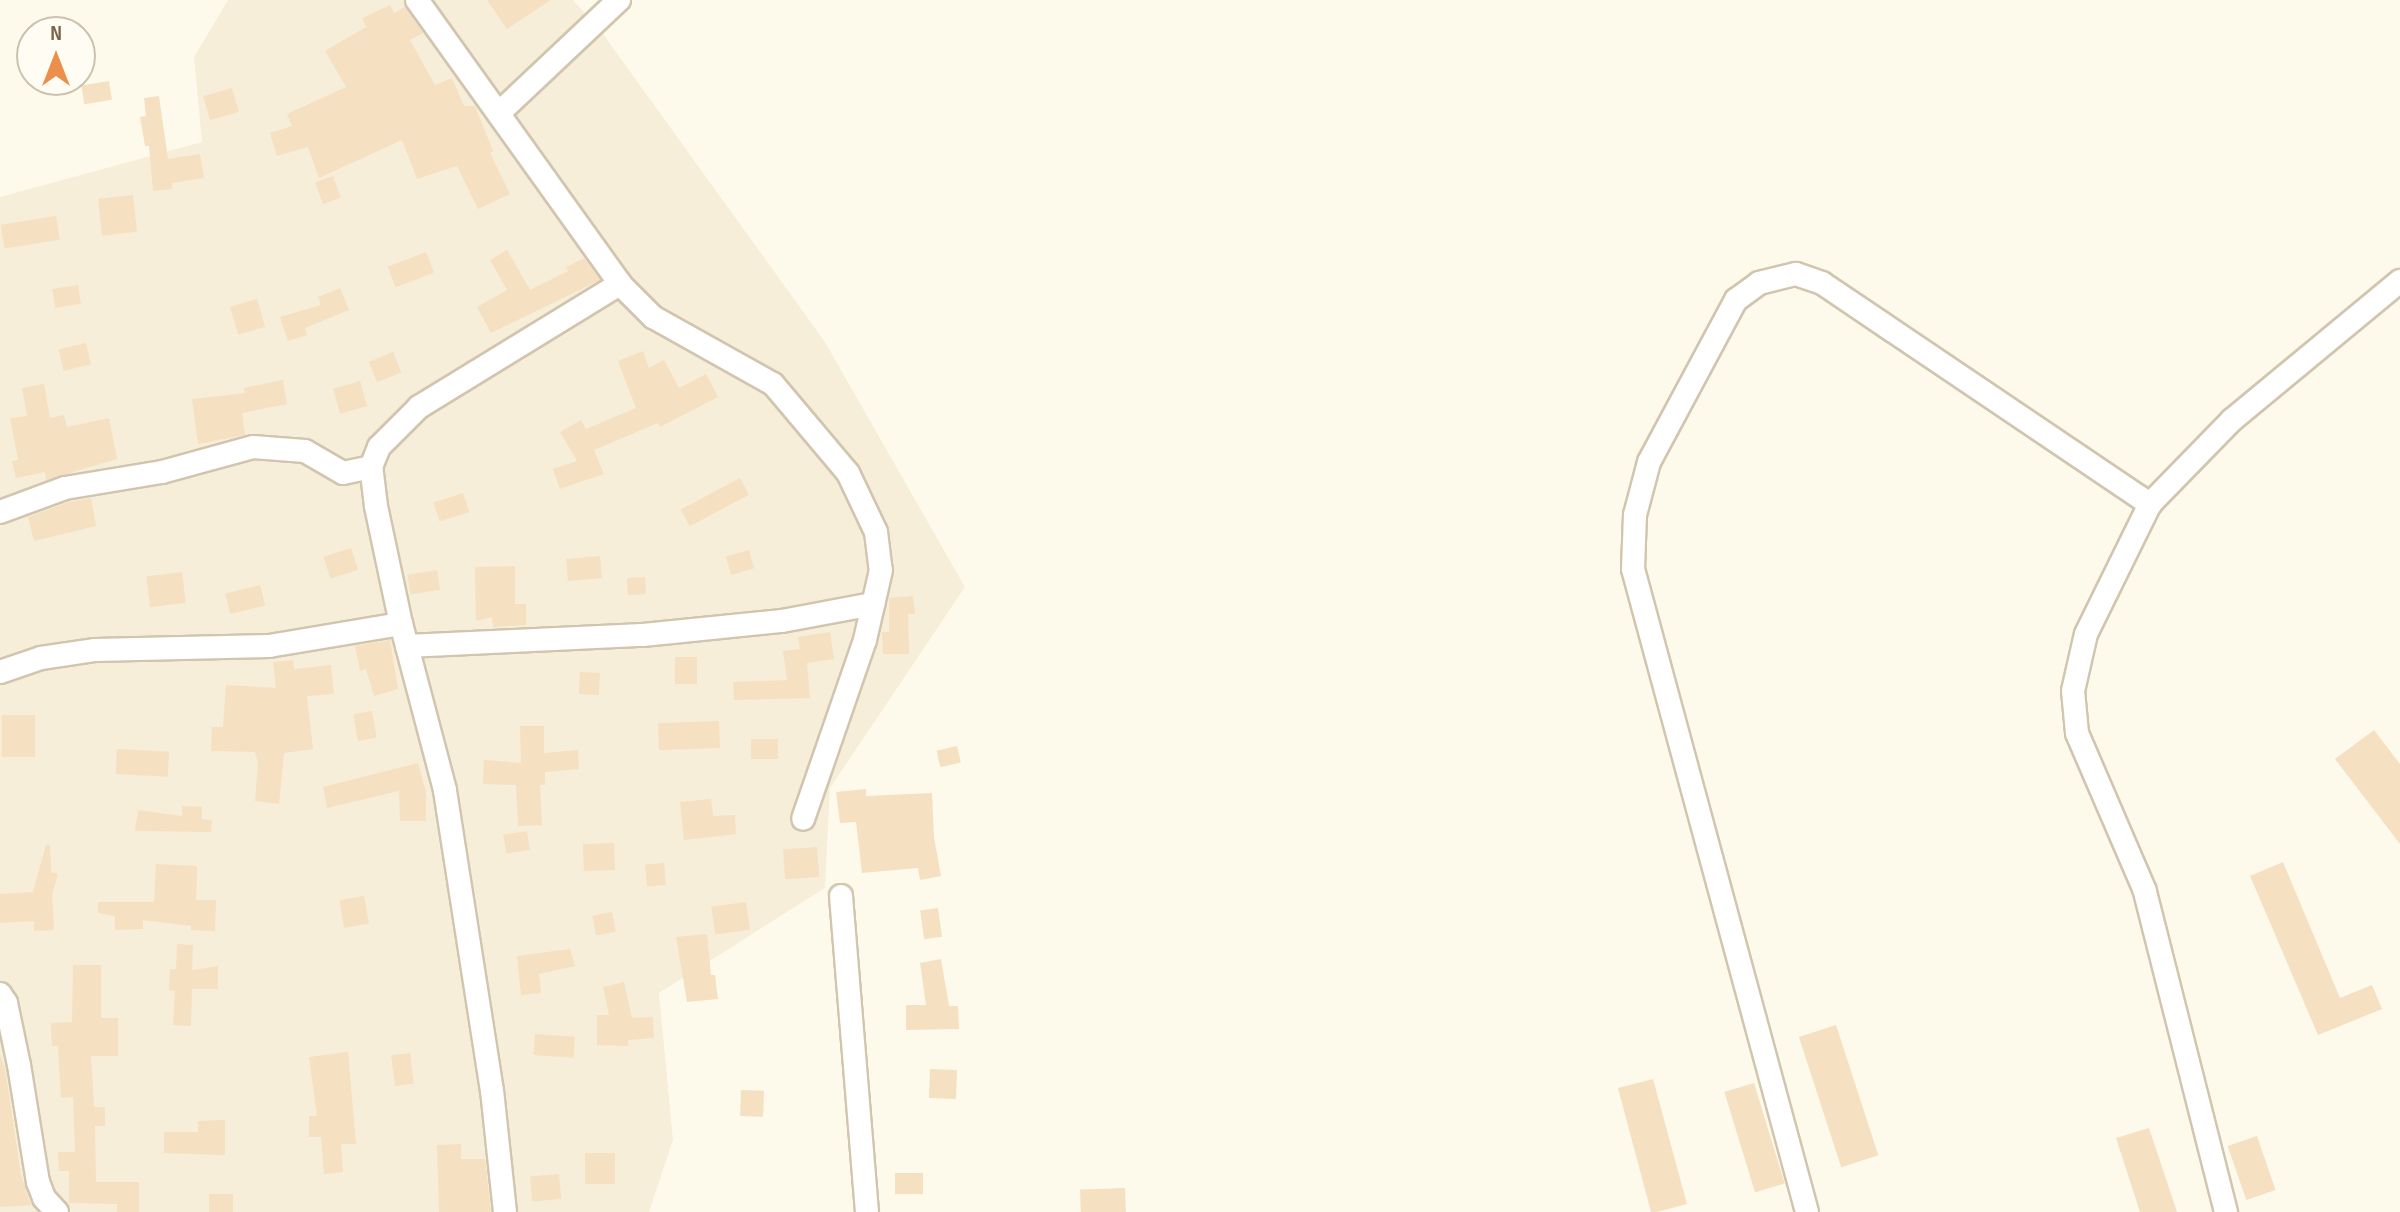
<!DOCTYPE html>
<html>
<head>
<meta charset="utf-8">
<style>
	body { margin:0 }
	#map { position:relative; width:2400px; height:1212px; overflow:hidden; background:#fefaeb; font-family:"Sofia Sans Condensed",sans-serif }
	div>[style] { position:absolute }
	.residential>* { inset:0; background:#f6eed9 }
	.building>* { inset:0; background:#f5e0c1; transform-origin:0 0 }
	.roads { filter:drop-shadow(2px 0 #d2c5af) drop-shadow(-2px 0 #d2c5af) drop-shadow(0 2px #d2c5af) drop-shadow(0 -2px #d2c5af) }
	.street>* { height:22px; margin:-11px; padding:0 11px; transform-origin:11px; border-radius:11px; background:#fff }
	span { translate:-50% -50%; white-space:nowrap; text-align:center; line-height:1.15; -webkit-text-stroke:6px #fffdf3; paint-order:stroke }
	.north { position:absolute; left:16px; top:16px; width:80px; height:80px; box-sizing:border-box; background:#fffdf3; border:2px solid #cbc1b0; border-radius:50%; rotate:0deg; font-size:22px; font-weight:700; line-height:32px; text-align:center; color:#7c664b }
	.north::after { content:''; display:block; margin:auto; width:28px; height:36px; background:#ec8f4c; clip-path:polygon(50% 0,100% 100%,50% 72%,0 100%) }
</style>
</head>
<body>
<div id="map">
	<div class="residential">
		<div style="clip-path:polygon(228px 0,573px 0,603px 34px,825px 342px,965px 587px,830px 788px,825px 888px,659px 993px,673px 1140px,649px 1212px,0 1212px,0 197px,202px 142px,194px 57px)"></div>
	</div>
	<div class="building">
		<div style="clip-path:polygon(487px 0,551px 0,507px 29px)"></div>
		<div style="clip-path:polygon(390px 5px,394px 13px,405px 7px,423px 33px,410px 40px,435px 85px,452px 78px,464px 106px,475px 106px,493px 151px,490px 153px,510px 194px,478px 209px,457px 166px,417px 179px,402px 140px,319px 178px,308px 147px,277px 156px,270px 133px,292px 126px,287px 114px,346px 87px,325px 51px,366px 27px,362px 18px)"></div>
		<div style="left:109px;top:81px;width:19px;height:28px;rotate:81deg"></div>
		<div style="left:232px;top:88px;width:25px;height:30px;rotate:74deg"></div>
		<div style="clip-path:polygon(159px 96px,168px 159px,200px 154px,204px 178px,172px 183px,172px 189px,153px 191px,149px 146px,145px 146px,140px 117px,146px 116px,144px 98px)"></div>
		<div style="left:333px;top:176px;width:23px;height:19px;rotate:70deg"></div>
		<div style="left:133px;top:195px;width:37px;height:35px;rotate:84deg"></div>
		<div style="left:56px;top:216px;width:24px;height:56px;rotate:81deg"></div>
		<div style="clip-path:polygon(507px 250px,530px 290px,568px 271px,566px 267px,584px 258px,600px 280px,491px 333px,477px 307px,507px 290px,490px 260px)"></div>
		<div style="left:426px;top:252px;width:22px;height:41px;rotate:69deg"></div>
		<div style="left:78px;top:285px;width:19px;height:26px;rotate:81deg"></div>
		<div style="clip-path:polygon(340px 288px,349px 310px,305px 328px,307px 335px,288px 341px,280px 317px,321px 305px,318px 297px)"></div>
		<div style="left:257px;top:299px;width:29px;height:28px;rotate:74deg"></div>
		<div style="left:86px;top:343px;width:22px;height:28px;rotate:77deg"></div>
		<div style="clip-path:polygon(643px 351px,649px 368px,664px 360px,679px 388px,706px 374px,718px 397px,660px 427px,658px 423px,594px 450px,604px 474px,560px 489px,553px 469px,577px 461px,560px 432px,581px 420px,586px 429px,636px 408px,618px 361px)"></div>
		<div style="left:393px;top:352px;width:22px;height:26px;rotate:68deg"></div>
		<div style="clip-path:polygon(283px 380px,287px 404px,242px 413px,245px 435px,198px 444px,192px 399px,245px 393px,244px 388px)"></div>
		<div style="left:360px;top:381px;width:26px;height:28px;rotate:74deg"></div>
		<div style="clip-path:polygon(44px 384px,50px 418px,64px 415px,67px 427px,109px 418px,117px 459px,46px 480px,45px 472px,16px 478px,12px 461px,18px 460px,10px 418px,27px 416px,22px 388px)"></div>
		<div style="left:740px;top:478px;width:19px;height:67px;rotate:62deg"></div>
		<div style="left:463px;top:493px;width:20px;height:31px;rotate:72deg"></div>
		<div style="clip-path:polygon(91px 498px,96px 526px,34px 541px,28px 517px,69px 502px)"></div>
		<div style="left:351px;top:548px;width:23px;height:29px;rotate:72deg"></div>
		<div style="left:749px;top:550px;width:19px;height:24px;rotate:74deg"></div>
		<div style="left:600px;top:556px;width:22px;height:34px;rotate:85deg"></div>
		<div style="clip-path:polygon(515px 566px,515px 604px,526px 604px,526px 625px,493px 627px,492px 617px,476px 621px,475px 567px)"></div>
		<div style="left:437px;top:570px;width:20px;height:30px;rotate:81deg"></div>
		<div style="left:182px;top:572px;width:31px;height:36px;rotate:83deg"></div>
		<div style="left:645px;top:577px;width:17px;height:18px;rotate:87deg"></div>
		<div style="left:260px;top:585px;width:21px;height:36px;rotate:76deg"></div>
		<div style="clip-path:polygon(913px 596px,915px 614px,908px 614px,909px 654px,883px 654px,882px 632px,889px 632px,889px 598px)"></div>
		<div style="clip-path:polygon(830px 632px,834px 659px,807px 663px,810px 698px,734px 700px,733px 682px,787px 680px,783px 651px,800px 649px,798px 637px)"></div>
		<div style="clip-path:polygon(390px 640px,398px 689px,374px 696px,366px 669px,360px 671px,355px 646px)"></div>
		<div style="left:675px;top:657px;width:22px;height:27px"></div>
		<div style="clip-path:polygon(293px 660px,294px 669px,331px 665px,334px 694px,307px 696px,313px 749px,284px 753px,279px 804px,255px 801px,258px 764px,255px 752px,211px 751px,212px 727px,223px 727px,226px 685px,276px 688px,273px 662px)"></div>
		<div style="left:580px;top:672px;width:20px;height:22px;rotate:3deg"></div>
		<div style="left:372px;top:711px;width:27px;height:19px;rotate:80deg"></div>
		<div style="left:2px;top:715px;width:33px;height:42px"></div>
		<div style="left:719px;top:721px;width:27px;height:61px;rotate:88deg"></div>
		<div style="clip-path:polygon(520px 726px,544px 726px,544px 753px,578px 750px,579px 769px,545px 772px,545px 785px,540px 785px,542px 825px,518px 826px,516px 785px,483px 784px,484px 760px,521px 763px)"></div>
		<div style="clip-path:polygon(2374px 730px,2400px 764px,2400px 844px,2335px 759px)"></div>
		<div style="left:778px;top:739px;width:20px;height:27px;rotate:90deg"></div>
		<div style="left:957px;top:746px;width:17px;height:21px;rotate:77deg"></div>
		<div style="left:117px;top:749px;width:52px;height:25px;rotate:3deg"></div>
		<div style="clip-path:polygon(418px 763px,426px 792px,426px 821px,400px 821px,399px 791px,327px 808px,323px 787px)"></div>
		<div style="clip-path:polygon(866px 789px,866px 796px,932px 793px,934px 837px,941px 876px,920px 880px,918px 868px,862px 873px,856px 822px,840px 823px,836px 792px)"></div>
		<div style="clip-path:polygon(711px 799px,713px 816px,735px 815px,736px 834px,684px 840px,680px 802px)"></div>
		<div style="clip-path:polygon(182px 806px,202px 807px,202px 819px,212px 820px,211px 832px,135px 831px,138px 810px,182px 816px)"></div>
		<div style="left:527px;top:831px;width:19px;height:24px;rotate:81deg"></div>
		<div style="left:614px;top:843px;width:27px;height:31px;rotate:88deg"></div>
		<div style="clip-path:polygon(46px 845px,50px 845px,51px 872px,58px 874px,52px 895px,54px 930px,34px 931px,34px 921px,0 923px,0 894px,33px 892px)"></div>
		<div style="left:817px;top:847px;width:30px;height:34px;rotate:86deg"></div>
		<div style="clip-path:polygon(2283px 862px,2340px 998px,2372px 985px,2382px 1009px,2318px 1035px,2250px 876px)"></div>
		<div style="left:664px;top:863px;width:22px;height:19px;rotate:85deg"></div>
		<div style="clip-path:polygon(156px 864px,197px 866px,196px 900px,216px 900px,215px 931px,191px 930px,191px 926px,143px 920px,143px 929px,115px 930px,115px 916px,98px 913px,98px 902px,154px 902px)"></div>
		<div style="left:364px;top:896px;width:28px;height:25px;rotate:80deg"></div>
		<div style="left:746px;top:902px;width:28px;height:35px;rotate:82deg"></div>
		<div style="left:938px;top:908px;width:29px;height:18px;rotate:82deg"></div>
		<div style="left:612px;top:912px;width:20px;height:20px;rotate:79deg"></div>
		<div style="clip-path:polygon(707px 934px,711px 975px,715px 975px,718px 999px,687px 1002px,676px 937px)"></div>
		<div style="clip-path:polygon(177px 944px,193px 945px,192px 970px,218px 966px,218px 989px,192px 989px,191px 1026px,173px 1025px,175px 991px,169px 990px,170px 969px,176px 969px)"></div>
		<div style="clip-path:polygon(570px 949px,575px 966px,539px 974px,541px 993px,521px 995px,517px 956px)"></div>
		<div style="clip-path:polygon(941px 959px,949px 1006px,958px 1006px,959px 1029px,906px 1030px,906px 1005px,926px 1005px,920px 963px)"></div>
		<div style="clip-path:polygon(73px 965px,101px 965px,101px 1018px,118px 1018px,118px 1056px,91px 1056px,94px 1107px,105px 1107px,105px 1126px,95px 1126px,96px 1182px,139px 1182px,139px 1212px,117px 1212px,117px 1204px,69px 1203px,69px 1171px,59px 1171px,58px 1152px,75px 1152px,73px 1097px,61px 1098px,58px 1046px,52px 1046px,51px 1023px,72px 1022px)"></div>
		<div style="clip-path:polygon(624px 982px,632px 1018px,653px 1017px,654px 1038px,628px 1040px,628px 1046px,597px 1045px,597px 1015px,609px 1015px,603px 987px)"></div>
		<div style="left:1836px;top:1025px;width:137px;height:39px;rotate:72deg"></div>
		<div style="left:535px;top:1034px;width:40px;height:21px;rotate:4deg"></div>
		<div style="clip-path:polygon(348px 1052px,356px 1144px,341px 1144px,343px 1172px,324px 1174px,321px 1137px,309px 1137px,309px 1116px,317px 1116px,309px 1057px)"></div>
		<div style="left:410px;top:1053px;width:31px;height:19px;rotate:83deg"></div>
		<div style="clip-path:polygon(0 1055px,5px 1068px,21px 1175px,31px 1205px,0 1207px)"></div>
		<div style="left:930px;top:1069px;width:27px;height:29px;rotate:2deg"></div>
		<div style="clip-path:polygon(1653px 1079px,1687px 1204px,1657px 1212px,1651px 1212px,1618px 1088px)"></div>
		<div style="left:1754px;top:1083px;width:105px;height:31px;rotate:73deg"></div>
		<div style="left:741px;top:1090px;width:23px;height:26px;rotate:2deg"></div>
		<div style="clip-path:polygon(225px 1120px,225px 1155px,164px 1153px,164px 1132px,198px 1132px,198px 1121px)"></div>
		<div style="clip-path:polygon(2149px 1128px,2177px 1212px,2140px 1212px,2116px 1138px)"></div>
		<div style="left:2257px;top:1136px;width:57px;height:31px;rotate:71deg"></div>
		<div style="clip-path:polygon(461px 1144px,461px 1159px,485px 1159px,491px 1212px,439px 1212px,437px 1145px)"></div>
		<div style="left:585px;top:1153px;width:30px;height:31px"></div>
		<div style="left:895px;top:1173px;width:28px;height:21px"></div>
		<div style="left:559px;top:1174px;width:25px;height:29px;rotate:85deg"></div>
		<div style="left:1125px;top:1188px;width:24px;height:45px;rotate:88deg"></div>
		<div style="left:209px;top:1194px;width:24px;height:18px"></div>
	</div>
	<div class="roads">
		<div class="street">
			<div style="left:417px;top:0;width:349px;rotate:54.4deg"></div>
			<div style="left:620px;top:284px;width:47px;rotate:45deg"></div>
			<div style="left:653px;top:317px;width:137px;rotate:29.2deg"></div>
			<div style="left:773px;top:384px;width:116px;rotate:49.9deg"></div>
			<div style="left:848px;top:473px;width:65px;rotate:64.6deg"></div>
			<div style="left:876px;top:532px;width:38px;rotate:83deg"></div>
			<div style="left:881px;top:570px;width:72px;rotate:102.9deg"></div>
			<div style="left:865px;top:640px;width:189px;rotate:109.1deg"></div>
			<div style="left:499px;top:113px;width:165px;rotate:-43.3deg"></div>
			<div style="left:0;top:512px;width:69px;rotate:-20.3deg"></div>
			<div style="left:65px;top:488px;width:98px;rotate:-9.4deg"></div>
			<div style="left:162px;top:472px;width:94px;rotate:-15.4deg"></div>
			<div style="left:253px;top:447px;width:52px;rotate:4.4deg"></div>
			<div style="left:305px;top:451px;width:44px;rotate:30.1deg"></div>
			<div style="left:343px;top:473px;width:29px;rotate:-12deg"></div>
			<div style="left:407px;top:646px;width:236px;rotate:-2.7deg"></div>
			<div style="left:643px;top:635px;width:140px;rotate:-5.8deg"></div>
			<div style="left:782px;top:621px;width:93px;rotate:-10.6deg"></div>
			<div style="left:0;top:672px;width:43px;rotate:-18.9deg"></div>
			<div style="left:41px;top:658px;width:55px;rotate:-8.4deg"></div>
			<div style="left:95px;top:650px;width:174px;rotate:-1.3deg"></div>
			<div style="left:269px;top:646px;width:134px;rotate:-9.5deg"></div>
			<div style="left:841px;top:896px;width:317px;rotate:85.3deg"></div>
			<div style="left:0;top:994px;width:11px;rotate:56deg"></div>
			<div style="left:6px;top:1003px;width:63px;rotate:78.2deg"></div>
			<div style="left:19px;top:1065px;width:119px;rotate:80.8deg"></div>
			<div style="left:38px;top:1182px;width:17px;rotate:69deg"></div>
			<div style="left:44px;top:1198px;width:19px;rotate:47deg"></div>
			<div style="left:505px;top:1212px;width:122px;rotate:-96.1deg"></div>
			<div style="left:492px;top:1091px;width:305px;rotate:-98.9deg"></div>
			<div style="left:445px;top:790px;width:172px;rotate:-104.8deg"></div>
			<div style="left:401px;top:624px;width:121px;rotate:-102deg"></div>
			<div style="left:376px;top:506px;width:39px;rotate:-97deg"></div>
			<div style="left:371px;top:467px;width:22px;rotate:-68deg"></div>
			<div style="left:379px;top:447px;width:57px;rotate:-45deg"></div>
			<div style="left:419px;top:407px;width:236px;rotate:-31.5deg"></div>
			<div style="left:1807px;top:1212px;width:666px;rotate:-105.14deg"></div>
			<div style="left:1633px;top:569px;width:54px;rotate:-87.9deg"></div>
			<div style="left:1635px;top:515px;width:55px;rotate:-75.2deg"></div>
			<div style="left:1649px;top:462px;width:184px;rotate:-61.8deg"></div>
			<div style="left:1736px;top:300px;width:29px;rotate:-36deg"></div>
			<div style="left:1759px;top:283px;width:38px;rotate:-14deg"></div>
			<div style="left:1796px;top:274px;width:28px;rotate:19deg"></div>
			<div style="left:1822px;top:283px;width:396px;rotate:34deg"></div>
			<div style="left:2226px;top:1212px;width:331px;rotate:-104.2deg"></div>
			<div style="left:2145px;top:891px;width:172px;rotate:-113.3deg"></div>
			<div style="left:2077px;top:733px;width:42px;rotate:-95.4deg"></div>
			<div style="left:2073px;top:691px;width:58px;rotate:-77.2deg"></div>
			<div style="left:2086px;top:634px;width:145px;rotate:-63.8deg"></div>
			<div style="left:2150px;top:504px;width:117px;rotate:-45.7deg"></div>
			<div style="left:2232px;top:420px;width:218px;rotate:-39.6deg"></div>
		</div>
	</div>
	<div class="north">N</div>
</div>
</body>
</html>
